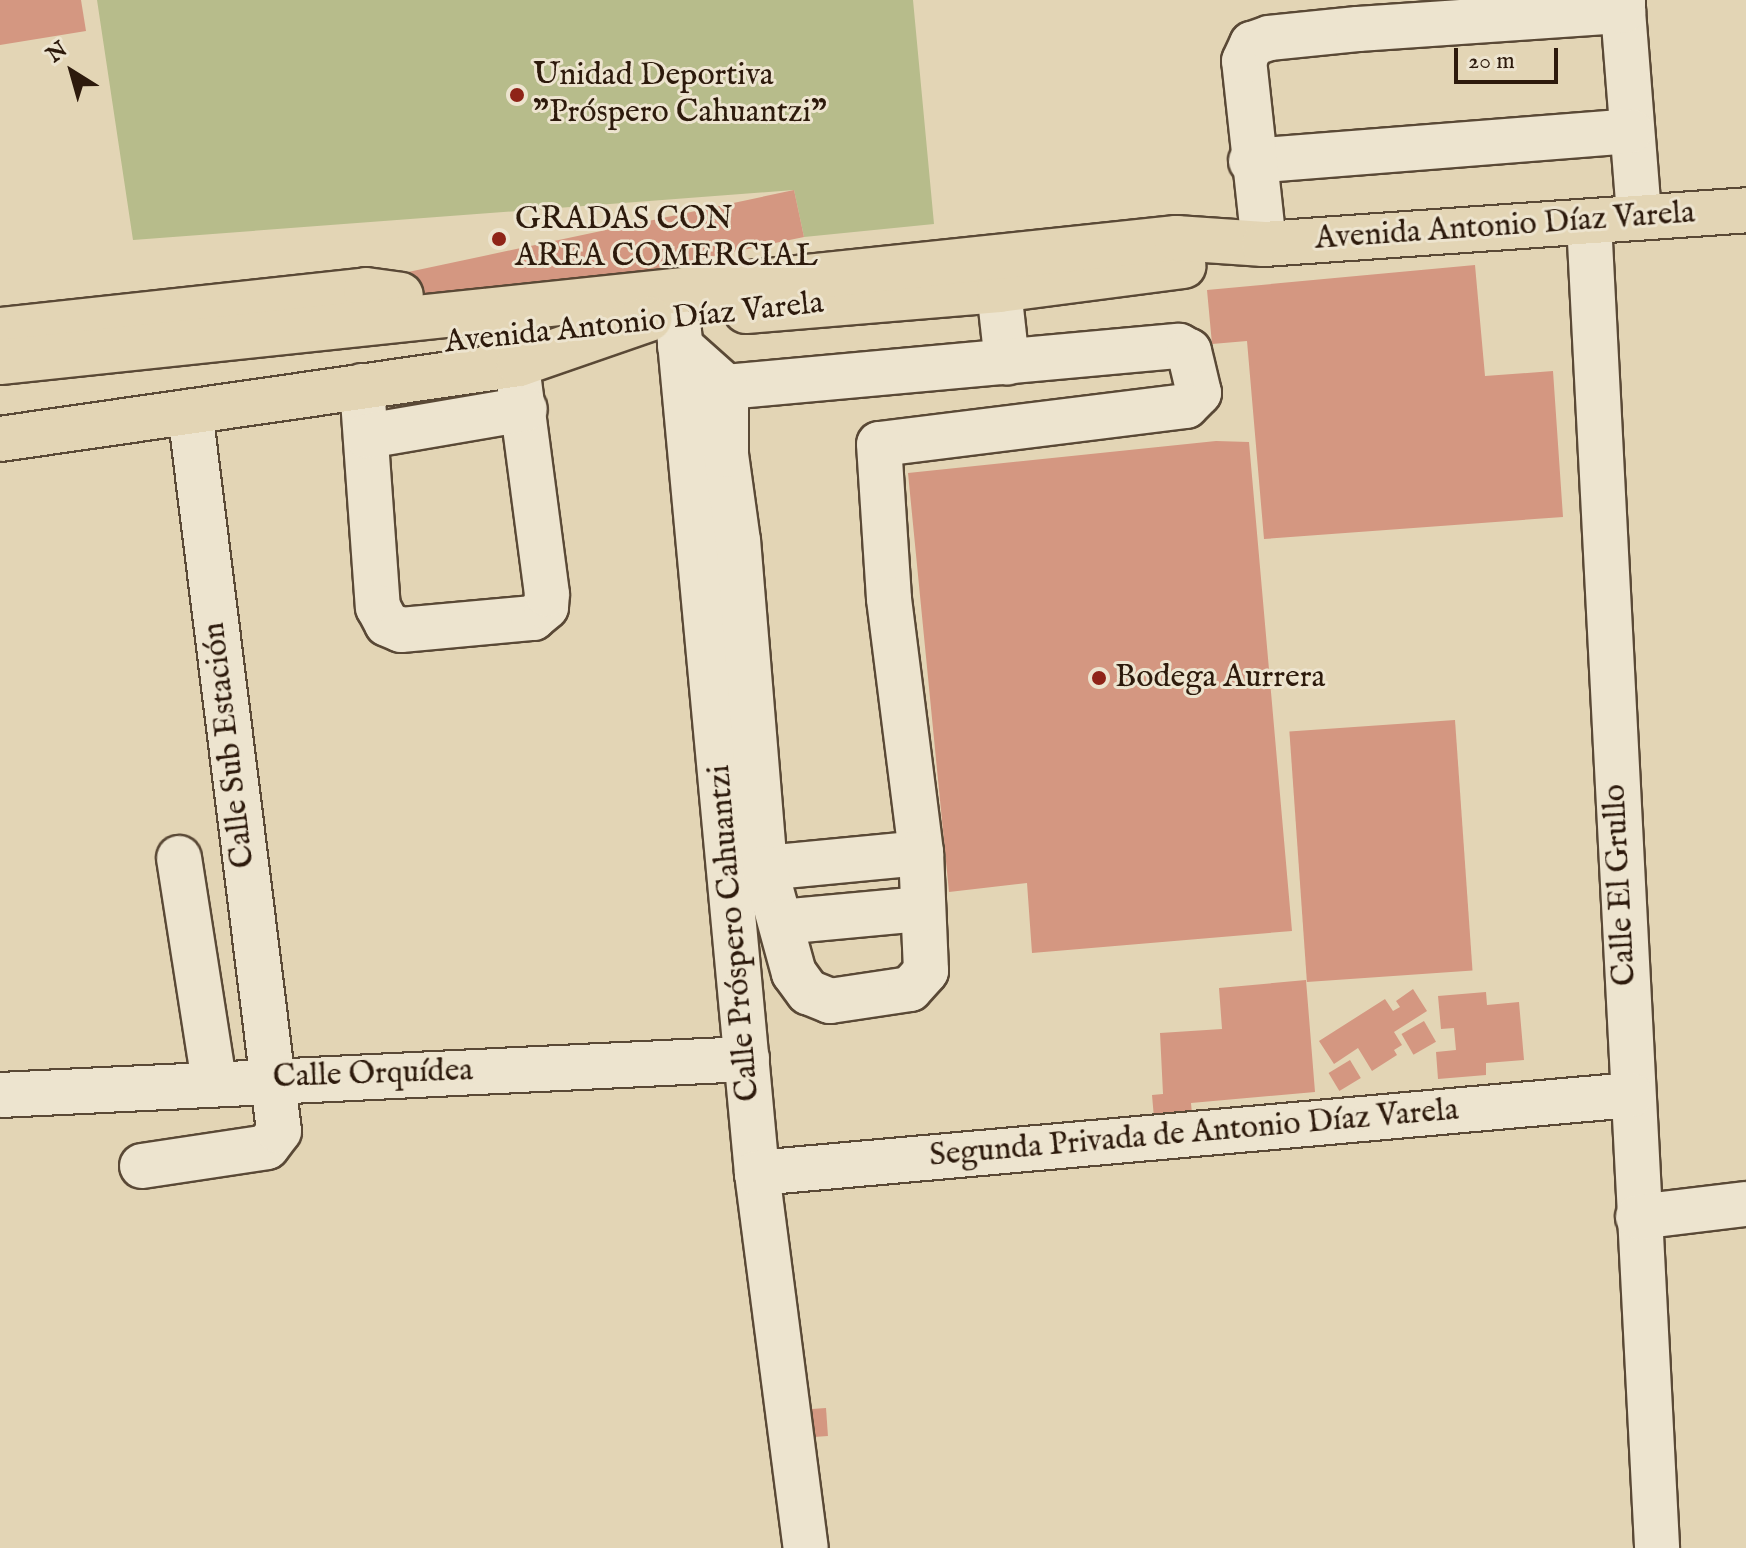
<!DOCTYPE html>
<html>
<head>
<meta charset="utf-8">
<style>
	body { margin:0 }
	#map { position:relative; width:1746px; height:1548px; overflow:hidden; background:#e3d5b5; font-family:"IM FELL English",serif }
	div>[style] { position:absolute }
	.green>* { inset:0; background:#b7bc8b }
	.building>* { inset:0; background:#d49781; transform-origin:0 0 }
	.roads { filter:drop-shadow(2px 0 #5a4936) drop-shadow(-2px 0 #5a4936) drop-shadow(0 2px #5a4936) drop-shadow(0 -2px #5a4936) }
	.minor>* { height:44px; margin:-22px; padding:0 22px; transform-origin:22px; border-radius:22px; background:#ede4cf }
	.major>* { height:44px; margin:-22px; padding:0 22px; transform-origin:22px; border-radius:22px; background:#e3d5b5 }
	.dots>* { width:22px; height:22px; translate:-50% -50%; box-sizing:border-box; border:4px solid #ede4cf; border-radius:50% }
	span { translate:-50% -50%; white-space:nowrap; text-align:center; line-height:1.15; -webkit-text-stroke:6px #ede4cf; paint-order:stroke }
	.poi-label { font-size:32px; color:#2d1a0c }
	.left { translate:0 -50%; text-align:left }
	.street-label { font-size:32px; color:#2d1a0c }
	.north { position:absolute; left:32px; top:32px; width:80px; height:80px; -webkit-text-stroke:6px #ede4cf; paint-order:stroke; rotate:323deg; font-size:22px; font-weight:700; line-height:32px; text-align:center; color:#2d1a0c }
	.north::after { content:''; display:block; margin:auto; width:28px; height:36px; background:#2d1a0c; clip-path:polygon(50% 0,100% 100%,50% 72%,0 100%) }
	.scale { position:absolute; left:1454px; top:48px; width:104px; height:36px; box-sizing:border-box; border:4px solid #2d1a0c; border-top:0; padding-left:10px; font-size:24px; line-height:28px; white-space:nowrap; color:#2d1a0c; -webkit-text-stroke:6px #ede4cf; paint-order:stroke }
</style>
</head>
<body>
<div id="map">
	<div class="green">
		<div style="clip-path:polygon(97px 0,913px 0,934px 224px,804px 237px,794px 190px,133px 240px)"></div>
	</div>
	<div class="building">
		<div style="clip-path:polygon(0 0,81px 0,86px 31px,0 45px)"></div>
		<div style="left:794px;top:190px;width:48px;height:602px;rotate:78deg"></div>
		<div style="clip-path:polygon(1475px 265px,1485px 376px,1553px 371px,1563px 517px,1264px 539px,1247px 341px,1212px 344px,1207px 290px)"></div>
		<div style="clip-path:polygon(1216px 441px,1249px 442px,1292px 931px,1032px 953px,1027px 883px,949px 892px,908px 473px)"></div>
		<div style="left:1455px;top:720px;width:251px;height:166px;rotate:86deg"></div>
		<div style="clip-path:polygon(1306px 980px,1315px 1092px,1191px 1103px,1192px 1114px,1154px 1118px,1152px 1095px,1163px 1094px,1160px 1033px,1222px 1029px,1219px 988px)"></div>
		<div style="clip-path:polygon(1413px 989px,1427px 1011px,1394px 1032px,1402px 1045px,1394px 1050px,1397px 1055px,1372px 1071px,1358px 1048px,1334px 1064px,1319px 1041px,1385px 999px,1393px 1011px,1400px 1007px,1396px 1001px)"></div>
		<div style="clip-path:polygon(1486px 992px,1487px 1005px,1519px 1002px,1524px 1060px,1486px 1063px,1486px 1075px,1438px 1079px,1436px 1052px,1456px 1050px,1454px 1028px,1441px 1029px,1438px 996px)"></div>
		<div style="left:1424px;top:1021px;width:24px;height:26px;rotate:60deg"></div>
		<div style="left:1350px;top:1060px;width:21px;height:25px;rotate:59deg"></div>
		<div style="left:826px;top:1408px;width:28px;height:25px;rotate:86deg"></div>
	</div>
	<div class="roads">
		<div class="minor">
			<div style="left:1623px;top:11px;width:206px;rotate:85.5deg"></div>
			<div style="left:1251px;top:161px;width:381px;rotate:-4.5deg"></div>
			<div style="left:1589px;top:222px;width:1328px;rotate:87.06deg"></div>
			<div style="left:1264px;top:244px;width:184px;rotate:-96.2deg"></div>
			<div style="left:1244px;top:61px;width:19px;rotate:-65deg"></div>
			<div style="left:1252px;top:44px;width:18px;rotate:-19deg"></div>
			<div style="left:1269px;top:38px;width:89px;rotate:-5.8deg"></div>
			<div style="left:1358px;top:29px;width:266px;rotate:-3.9deg"></div>
			<div style="left:1623px;top:11px;width:11px;rotate:-90deg"></div>
			<div style="left:999px;top:290px;width:73px;rotate:83.7deg"></div>
			<div style="left:679px;top:331px;width:846px;rotate:84.71deg"></div>
			<div style="left:757px;top:1173px;width:378px;rotate:82.6deg"></div>
			<div style="left:680px;top:346px;width:62px;rotate:41.7deg"></div>
			<div style="left:726px;top:387px;width:455px;rotate:-5.2deg"></div>
			<div style="left:1179px;top:346px;width:11px;rotate:27deg"></div>
			<div style="left:1189px;top:351px;width:43px;rotate:76.6deg"></div>
			<div style="left:1199px;top:393px;width:18px;rotate:135deg"></div>
			<div style="left:1186px;top:406px;width:309px;rotate:172.9deg"></div>
			<div style="left:879px;top:444px;width:155px;rotate:86.3deg"></div>
			<div style="left:889px;top:599px;width:256px;rotate:82.8deg"></div>
			<div style="left:921px;top:853px;width:157px;rotate:174.5deg"></div>
			<div style="left:765px;top:868px;width:328px;rotate:-94.7deg"></div>
			<div style="left:738px;top:541px;width:87px;rotate:-97.9deg"></div>
			<div style="left:726px;top:455px;width:68px;rotate:-90deg"></div>
			<div style="left:362px;top:386px;width:222px;rotate:85.9deg"></div>
			<div style="left:378px;top:607px;width:19px;rotate:62deg"></div>
			<div style="left:387px;top:624px;width:15px;rotate:23deg"></div>
			<div style="left:401px;top:630px;width:133px;rotate:-5.2deg"></div>
			<div style="left:533px;top:618px;width:17px;rotate:-40deg"></div>
			<div style="left:546px;top:607px;width:13px;rotate:-86deg"></div>
			<div style="left:547px;top:594px;width:262px;rotate:-97.5deg"></div>
			<div style="left:367px;top:436px;width:160px;rotate:-9.7deg"></div>
			<div style="left:179px;top:858px;width:227px;rotate:81.1deg"></div>
			<div style="left:765px;top:868px;width:109px;rotate:74.6deg"></div>
			<div style="left:794px;top:973px;width:24px;rotate:54deg"></div>
			<div style="left:808px;top:992px;width:24px;rotate:22deg"></div>
			<div style="left:830px;top:1001px;width:81px;rotate:-8.5deg"></div>
			<div style="left:910px;top:989px;width:24px;rotate:-48deg"></div>
			<div style="left:926px;top:971px;width:118px;rotate:-92.4deg"></div>
			<div style="left:781px;top:922px;width:142px;rotate:-5.3deg"></div>
			<div style="left:0;top:1095px;width:748px;rotate:-2.76deg"></div>
			<div style="left:142px;top:1166px;width:126px;rotate:-8.6deg"></div>
			<div style="left:267px;top:1147px;width:20px;rotate:-53deg"></div>
			<div style="left:279px;top:1131px;width:725px;rotate:-97.05deg"></div>
			<div style="left:757px;top:1173px;width:877px;rotate:-5.1deg"></div>
			<div style="left:1638px;top:1217px;width:109px;rotate:-6.9deg"></div>
		</div>
		<div class="major">
			<div style="left:746px;top:311px;width:254px;rotate:-4.7deg"></div>
			<div style="left:999px;top:290px;width:186px;rotate:-7.4deg"></div>
			<div style="left:0;top:330px;width:368px;rotate:-6.2deg"></div>
			<div style="left:366px;top:290px;width:35px;rotate:8deg"></div>
			<div style="left:0;top:362px;width:1183px;rotate:-6.02deg"></div>
			<div style="left:1176px;top:238px;width:88px;rotate:3.9deg"></div>
			<div style="left:1264px;top:244px;width:483px;rotate:-4deg"></div>
			<div style="left:0;top:439px;width:524px;rotate:-8.22deg"></div>
			<div style="left:519px;top:364px;width:138px;rotate:-19.1deg"></div>
		</div>
	</div>
	<div class="dots">
		<div style="left:517px;top:95px;background:#8f2418"></div>
		<div style="left:499px;top:239px;background:#8f2418"></div>
		<div style="left:1099px;top:678px;background:#8f2418"></div>
	</div>
	<div class="poi-label">
		<span class="left" style="left:533px;top:95px">Unidad Deportiva<br>"Próspero Cahuantzi"</span>
		<span class="left" style="left:515px;top:239px">GRADAS CON<br>AREA COMERCIAL</span>
		<span class="left" style="left:1115px;top:678px">Bodega Aurrera</span>
	</div>
	<div class="street-label">
		<span style="left:1505px;top:227px;rotate:-4deg">Avenida Antonio Díaz Varela</span>
		<span style="left:634px;top:324px;rotate:-6deg">Avenida Antonio Díaz Varela</span>
		<span style="left:230px;top:745px;rotate:-97deg">Calle Sub Estación</span>
		<span style="left:1621px;top:885px;rotate:-93deg">Calle El Grullo</span>
		<span style="left:735px;top:933px;rotate:-95deg">Calle Próspero Cahuantzi</span>
		<span style="left:373px;top:1075px;rotate:-2deg">Calle Orquídea</span>
		<span style="left:1194px;top:1134px;rotate:-5deg">Segunda Privada de Antonio Díaz Varela</span>
	</div>
	<div class="north">N</div>
	<div class="scale">20 m</div>
</div>
</body>
</html>
